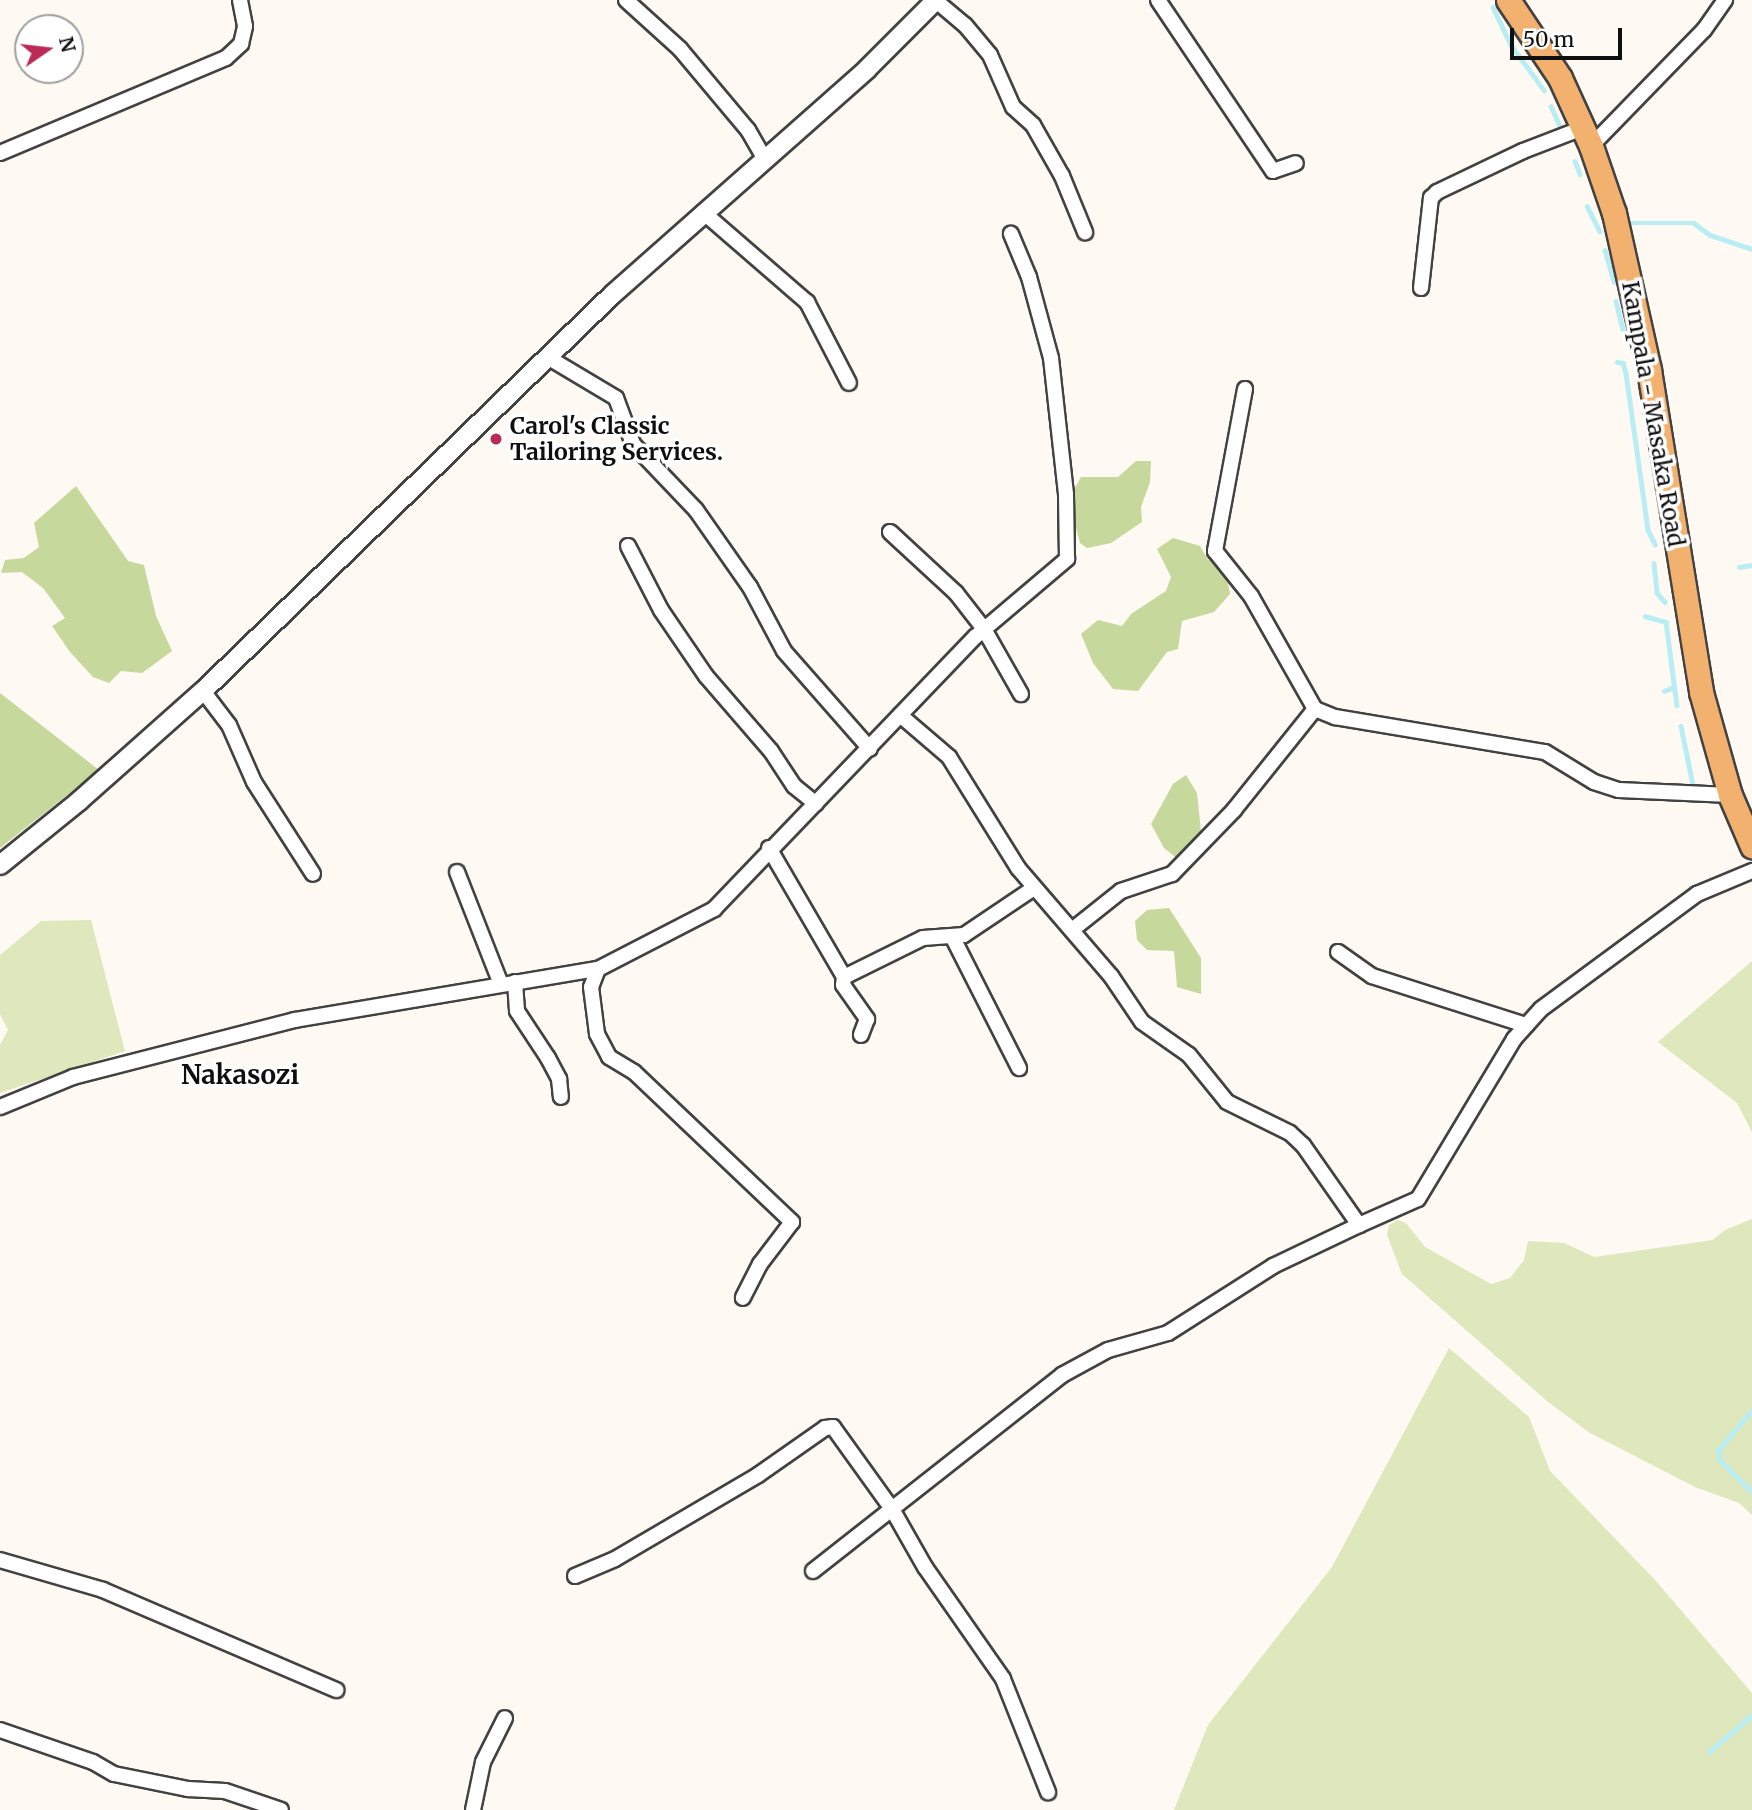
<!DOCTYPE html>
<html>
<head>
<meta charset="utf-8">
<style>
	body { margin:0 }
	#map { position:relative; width:1752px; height:1810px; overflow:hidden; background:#fef9f2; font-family:Merriweather,serif }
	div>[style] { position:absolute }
	.green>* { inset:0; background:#dee8bc }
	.forest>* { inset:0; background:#c6d89c }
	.stream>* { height:4.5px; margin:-2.25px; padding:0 2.25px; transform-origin:2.25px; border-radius:2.25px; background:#b9edf4 }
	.roads { filter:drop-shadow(2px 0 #424242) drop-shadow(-2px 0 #424242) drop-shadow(0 2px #424242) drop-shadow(0 -2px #424242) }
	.minor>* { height:14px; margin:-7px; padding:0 7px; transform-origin:7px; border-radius:7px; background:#fff }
	.tertiary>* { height:18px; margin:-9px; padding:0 9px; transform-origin:9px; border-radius:9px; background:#fff }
	.primary>* { height:23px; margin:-11.5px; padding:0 11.5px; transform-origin:11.5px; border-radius:11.5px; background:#f2b16e }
	.dots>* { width:19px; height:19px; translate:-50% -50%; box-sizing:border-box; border:4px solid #fff; border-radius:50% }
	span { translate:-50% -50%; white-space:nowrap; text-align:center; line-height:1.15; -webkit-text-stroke:7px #fff; paint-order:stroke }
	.street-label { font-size:23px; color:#0f0f0f }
	.poi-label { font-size:23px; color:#0f0f0f; font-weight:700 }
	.left { translate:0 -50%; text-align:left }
	.quarter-label { font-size:26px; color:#0f0f0f; font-weight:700 }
	.north { position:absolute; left:14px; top:14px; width:70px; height:70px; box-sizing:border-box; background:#fff; border:2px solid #9f9f9f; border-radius:50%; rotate:76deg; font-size:19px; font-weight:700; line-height:28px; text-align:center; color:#0f0f0f }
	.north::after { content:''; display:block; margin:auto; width:24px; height:32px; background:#ba2c57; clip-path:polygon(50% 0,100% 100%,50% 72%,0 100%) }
	.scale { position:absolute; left:1510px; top:28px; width:112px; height:32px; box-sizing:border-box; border:4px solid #0f0f0f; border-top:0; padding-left:9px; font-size:21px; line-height:24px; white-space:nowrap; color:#0f0f0f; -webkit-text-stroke:5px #fff; paint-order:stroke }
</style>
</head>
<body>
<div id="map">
	<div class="green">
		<div style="clip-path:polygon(91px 920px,125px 1051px,0 1093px,0 1045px,8px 1030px,0 1014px,0 955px,41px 921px)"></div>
		<div style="clip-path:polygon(1752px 961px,1752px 1132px,1737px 1103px,1658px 1042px)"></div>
		<div style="clip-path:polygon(1752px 1219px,1752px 1515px,1739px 1503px,1695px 1487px,1590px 1433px,1547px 1401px,1402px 1274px,1387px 1235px,1389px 1225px,1398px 1220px,1406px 1223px,1425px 1247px,1491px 1284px,1510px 1278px,1524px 1260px,1528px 1241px,1564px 1243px,1594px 1257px,1713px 1240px,1725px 1230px)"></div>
		<div style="clip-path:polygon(1449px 1348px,1529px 1417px,1550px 1471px,1655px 1580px,1752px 1693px,1752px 1810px,1174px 1810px,1208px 1725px,1332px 1567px)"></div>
	</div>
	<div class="forest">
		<div style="clip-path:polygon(1136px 461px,1151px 461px,1150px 482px,1141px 507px,1142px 522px,1111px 543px,1087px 548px,1080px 543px,1075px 524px,1073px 491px,1081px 477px,1118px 477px)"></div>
		<div style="clip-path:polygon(76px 486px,128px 561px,144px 565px,156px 616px,172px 651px,142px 673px,121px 671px,109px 683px,93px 677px,70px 652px,52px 626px,65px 618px,43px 588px,22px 572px,1px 573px,5px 560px,24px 558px,39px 547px,34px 523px)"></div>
		<div style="clip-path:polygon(1173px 538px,1200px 546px,1208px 560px,1223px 556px,1230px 594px,1214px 612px,1182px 621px,1178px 649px,1167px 652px,1138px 691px,1113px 689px,1093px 663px,1081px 634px,1098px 620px,1122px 626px,1131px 614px,1166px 591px,1171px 577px,1157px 549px)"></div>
		<div style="clip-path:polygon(0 693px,99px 770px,0 848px)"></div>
		<div style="clip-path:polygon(1186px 775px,1197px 793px,1202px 841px,1179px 860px,1164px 848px,1151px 824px,1173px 784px)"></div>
		<div style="clip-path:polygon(1169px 908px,1201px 958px,1201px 994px,1177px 987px,1174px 951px,1147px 950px,1137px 940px,1135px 921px,1147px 910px)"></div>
	</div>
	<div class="stream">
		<div style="left:1493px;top:7px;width:42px;rotate:64.7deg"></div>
		<div style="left:1511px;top:45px;width:56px;rotate:53.7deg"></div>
		<div style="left:1551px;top:106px;width:22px;rotate:66deg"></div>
		<div style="left:1575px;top:161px;width:14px;rotate:69deg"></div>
		<div style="left:1587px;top:206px;width:28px;rotate:63deg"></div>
		<div style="left:1632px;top:223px;width:62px"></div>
		<div style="left:1694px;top:223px;width:20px;rotate:37deg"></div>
		<div style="left:1710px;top:235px;width:44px;rotate:18.4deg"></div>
		<div style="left:1605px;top:250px;width:33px;rotate:74deg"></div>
		<div style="left:1616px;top:301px;width:42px;rotate:76.3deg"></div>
		<div style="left:1617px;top:362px;width:6px;rotate:9deg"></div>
		<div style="left:1623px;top:363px;width:10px;rotate:73deg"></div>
		<div style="left:1626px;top:373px;width:159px;rotate:82deg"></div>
		<div style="left:1648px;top:530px;width:16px;rotate:63deg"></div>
		<div style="left:1654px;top:563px;width:30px;rotate:84deg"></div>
		<div style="left:1657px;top:593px;width:12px;rotate:48deg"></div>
		<div style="left:1739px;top:567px;width:13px;rotate:-9deg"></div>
		<div style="left:1645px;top:616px;width:22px;rotate:16deg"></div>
		<div style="left:1666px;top:622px;width:84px;rotate:82.5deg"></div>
		<div style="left:1664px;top:691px;width:11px;rotate:-22deg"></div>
		<div style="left:1681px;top:726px;width:60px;rotate:78.5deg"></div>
		<div style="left:1752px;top:1411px;width:51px;rotate:130.2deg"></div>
		<div style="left:1719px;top:1450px;width:10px;rotate:84deg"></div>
		<div style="left:1720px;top:1460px;width:45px;rotate:45deg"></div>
		<div style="left:1709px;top:1752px;width:57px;rotate:-40.7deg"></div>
	</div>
	<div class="roads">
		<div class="minor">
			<div style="left:626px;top:0;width:73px;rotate:42.2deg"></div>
			<div style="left:680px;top:49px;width:106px;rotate:50deg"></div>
			<div style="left:748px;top:130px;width:32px;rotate:60deg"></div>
			<div style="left:935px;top:0;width:39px;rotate:40deg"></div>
			<div style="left:965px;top:25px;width:39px;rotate:50deg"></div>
			<div style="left:990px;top:55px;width:57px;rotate:66.1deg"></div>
			<div style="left:1013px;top:107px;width:27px;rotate:42deg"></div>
			<div style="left:1033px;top:125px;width:59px;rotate:60.4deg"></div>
			<div style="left:1062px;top:176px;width:61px;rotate:67.7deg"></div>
			<div style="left:1158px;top:0;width:206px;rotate:56.1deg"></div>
			<div style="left:1273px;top:171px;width:24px;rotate:-19deg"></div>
			<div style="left:1591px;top:146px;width:162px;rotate:-45.8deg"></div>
			<div style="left:1704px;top:30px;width:37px;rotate:-55deg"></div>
			<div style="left:0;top:153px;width:245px;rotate:-22.8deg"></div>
			<div style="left:226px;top:58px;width:21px;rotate:-43deg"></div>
			<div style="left:241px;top:44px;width:18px;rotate:-77deg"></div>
			<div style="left:245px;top:26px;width:26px;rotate:-101deg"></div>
			<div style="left:703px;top:212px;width:138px;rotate:40.9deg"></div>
			<div style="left:807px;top:302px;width:91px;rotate:62.6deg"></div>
			<div style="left:1421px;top:288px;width:91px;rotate:-83.7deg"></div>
			<div style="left:1431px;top:198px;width:8px;rotate:-45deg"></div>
			<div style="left:1437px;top:192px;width:95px;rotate:-25.5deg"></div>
			<div style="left:1523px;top:151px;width:64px;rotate:-21deg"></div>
			<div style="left:549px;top:358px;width:78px;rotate:30.8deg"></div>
			<div style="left:616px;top:398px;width:49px;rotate:69.7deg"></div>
			<div style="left:633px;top:444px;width:91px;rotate:46.3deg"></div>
			<div style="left:696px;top:510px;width:94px;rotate:55deg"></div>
			<div style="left:750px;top:587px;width:72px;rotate:62deg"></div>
			<div style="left:784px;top:651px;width:130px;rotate:48.7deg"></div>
			<div style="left:1245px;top:389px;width:165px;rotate:100.5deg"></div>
			<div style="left:1215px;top:551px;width:58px;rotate:51.3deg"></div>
			<div style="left:1251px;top:596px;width:130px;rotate:60.5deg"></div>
			<div style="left:1315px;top:709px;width:22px;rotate:22deg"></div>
			<div style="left:1335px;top:717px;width:213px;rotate:9.5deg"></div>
			<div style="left:1545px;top:752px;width:57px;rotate:31.5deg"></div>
			<div style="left:1594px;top:782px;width:26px;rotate:18deg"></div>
			<div style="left:1619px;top:790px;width:111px;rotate:2.6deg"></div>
			<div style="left:890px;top:532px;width:90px;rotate:42.7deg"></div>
			<div style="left:956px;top:593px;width:46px;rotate:52.1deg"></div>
			<div style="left:984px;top:629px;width:75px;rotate:60.4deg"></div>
			<div style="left:628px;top:546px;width:72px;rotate:62.7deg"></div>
			<div style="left:661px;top:610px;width:80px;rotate:55.7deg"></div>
			<div style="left:706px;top:676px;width:99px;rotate:49.1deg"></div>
			<div style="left:771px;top:751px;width:42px;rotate:56.7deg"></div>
			<div style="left:794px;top:786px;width:28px;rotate:39deg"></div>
			<div style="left:203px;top:691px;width:43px;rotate:52.6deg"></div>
			<div style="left:229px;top:725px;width:62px;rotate:66.3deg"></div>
			<div style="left:254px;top:782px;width:109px;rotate:57.3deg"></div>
			<div style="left:900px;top:715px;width:65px;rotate:40.6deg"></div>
			<div style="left:949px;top:757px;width:131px;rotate:58.1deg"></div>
			<div style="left:1018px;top:868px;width:143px;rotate:49.3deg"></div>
			<div style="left:1111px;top:976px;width:55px;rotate:56deg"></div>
			<div style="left:1142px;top:1022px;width:57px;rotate:35.1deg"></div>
			<div style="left:1189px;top:1055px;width:60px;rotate:51deg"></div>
			<div style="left:1227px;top:1102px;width:70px;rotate:26.2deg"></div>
			<div style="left:1290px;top:1133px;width:18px;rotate:43deg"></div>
			<div style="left:1303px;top:1145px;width:98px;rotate:55deg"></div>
			<div style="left:1359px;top:1225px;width:64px;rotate:-23.8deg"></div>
			<div style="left:1418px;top:1199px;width:187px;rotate:-59deg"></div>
			<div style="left:1514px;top:1039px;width:40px;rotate:-48deg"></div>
			<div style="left:1541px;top:1009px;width:194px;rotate:-36.4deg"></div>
			<div style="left:1697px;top:894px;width:60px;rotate:-22.7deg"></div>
			<div style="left:769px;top:848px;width:149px;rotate:59.8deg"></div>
			<div style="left:844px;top:977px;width:8px;rotate:97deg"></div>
			<div style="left:843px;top:985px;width:42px;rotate:54.8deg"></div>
			<div style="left:867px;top:1019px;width:17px;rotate:111deg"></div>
			<div style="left:457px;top:872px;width:120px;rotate:68.6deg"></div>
			<div style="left:1072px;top:930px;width:63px;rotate:-38.5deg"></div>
			<div style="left:1121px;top:891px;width:54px;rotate:-18.4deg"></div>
			<div style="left:1172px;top:874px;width:89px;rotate:-45.9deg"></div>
			<div style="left:1234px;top:810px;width:129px;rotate:-51.3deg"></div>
			<div style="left:953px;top:938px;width:146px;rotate:63.1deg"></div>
			<div style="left:1338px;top:952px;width:42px;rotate:35.2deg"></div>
			<div style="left:1372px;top:976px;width:162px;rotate:17.7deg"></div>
			<div style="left:598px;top:969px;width:19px;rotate:111deg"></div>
			<div style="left:591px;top:987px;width:47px;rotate:82.7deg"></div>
			<div style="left:597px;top:1034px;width:26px;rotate:62deg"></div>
			<div style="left:609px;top:1057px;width:29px;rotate:31deg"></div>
			<div style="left:634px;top:1072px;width:218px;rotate:43.5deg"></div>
			<div style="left:792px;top:1222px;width:53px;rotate:127.3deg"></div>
			<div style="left:760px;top:1264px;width:38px;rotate:117deg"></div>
			<div style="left:844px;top:977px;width:88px;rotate:-26.3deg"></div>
			<div style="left:923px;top:938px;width:41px;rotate:-4.2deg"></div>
			<div style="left:964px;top:935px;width:84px;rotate:-33.9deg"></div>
			<div style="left:515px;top:982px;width:29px;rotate:86deg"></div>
			<div style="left:517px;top:1011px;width:56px;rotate:56.6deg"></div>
			<div style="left:548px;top:1058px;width:24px;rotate:62deg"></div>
			<div style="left:559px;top:1079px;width:18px;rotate:84deg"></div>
			<div style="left:0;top:1107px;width:79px;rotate:-22.3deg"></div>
			<div style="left:73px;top:1077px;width:229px;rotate:-14.4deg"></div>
			<div style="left:295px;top:1020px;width:307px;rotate:-9.6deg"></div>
			<div style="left:598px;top:969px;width:131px;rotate:-27.3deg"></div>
			<div style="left:714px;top:909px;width:377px;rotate:-46.2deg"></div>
			<div style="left:975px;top:637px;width:121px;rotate:-40.3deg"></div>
			<div style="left:1067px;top:559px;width:65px;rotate:-90.9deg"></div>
			<div style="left:1066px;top:494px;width:137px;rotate:-96.3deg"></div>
			<div style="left:1051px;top:358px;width:84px;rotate:-105.2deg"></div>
			<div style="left:1029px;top:277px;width:47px;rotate:-112.7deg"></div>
			<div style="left:0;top:1560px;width:107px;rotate:16.2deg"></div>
			<div style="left:103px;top:1590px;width:254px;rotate:23.2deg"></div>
			<div style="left:813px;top:1571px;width:317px;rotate:-38.2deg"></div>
			<div style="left:1062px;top:1375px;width:52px;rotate:-28.5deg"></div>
			<div style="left:1108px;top:1350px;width:62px;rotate:-15.8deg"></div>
			<div style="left:1168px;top:1333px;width:125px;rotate:-32.5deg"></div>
			<div style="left:1273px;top:1266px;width:95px;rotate:-25.5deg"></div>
			<div style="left:575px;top:1576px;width:43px;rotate:-23deg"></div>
			<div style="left:615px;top:1559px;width:166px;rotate:-30.4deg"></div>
			<div style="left:758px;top:1475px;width:82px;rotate:-35deg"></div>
			<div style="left:825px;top:1428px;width:8px;rotate:-7deg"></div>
			<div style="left:833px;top:1427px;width:101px;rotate:54.3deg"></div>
			<div style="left:892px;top:1509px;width:67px;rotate:60.4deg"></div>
			<div style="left:925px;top:1567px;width:136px;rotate:55.1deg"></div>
			<div style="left:1003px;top:1679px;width:122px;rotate:68.3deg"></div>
			<div style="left:0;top:1730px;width:98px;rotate:19deg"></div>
			<div style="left:93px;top:1762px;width:24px;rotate:30deg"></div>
			<div style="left:114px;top:1774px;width:76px;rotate:11.5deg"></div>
			<div style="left:188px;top:1789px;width:37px;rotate:3deg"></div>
			<div style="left:225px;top:1791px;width:59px;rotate:18.7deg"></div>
			<div style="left:473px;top:1810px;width:49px;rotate:-78.2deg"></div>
			<div style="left:483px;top:1762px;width:49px;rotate:-63.4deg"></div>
		</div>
		<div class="tertiary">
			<div style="left:0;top:865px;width:102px;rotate:-39deg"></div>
			<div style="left:79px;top:801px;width:166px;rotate:-41.6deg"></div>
			<div style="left:203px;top:691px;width:571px;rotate:-44.08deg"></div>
			<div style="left:613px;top:294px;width:339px;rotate:-41.5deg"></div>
			<div style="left:867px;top:69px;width:98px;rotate:-45deg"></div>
		</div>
		<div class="primary">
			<div style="left:1508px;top:0;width:94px;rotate:56.3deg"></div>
			<div style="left:1560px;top:78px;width:75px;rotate:65.5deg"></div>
			<div style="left:1591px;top:146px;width:71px;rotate:71.1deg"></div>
			<div style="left:1614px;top:213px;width:161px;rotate:77.4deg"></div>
			<div style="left:1649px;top:370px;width:326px;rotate:80.8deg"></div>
			<div style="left:1701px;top:692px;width:107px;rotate:74.3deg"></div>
			<div style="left:1730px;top:795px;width:56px;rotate:66.7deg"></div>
		</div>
	</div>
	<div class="dots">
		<div style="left:496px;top:439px;background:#ba2c57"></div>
	</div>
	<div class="street-label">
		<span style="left:1653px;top:414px;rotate:80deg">Kampala - Masaka Road</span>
	</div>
	<div class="poi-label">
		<span class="left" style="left:510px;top:439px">Carol's Classic<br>Tailoring Services.</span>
	</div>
	<div class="quarter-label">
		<span style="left:240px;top:1075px">Nakasozi</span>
	</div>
	<div class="north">N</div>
	<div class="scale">50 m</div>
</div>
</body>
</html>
